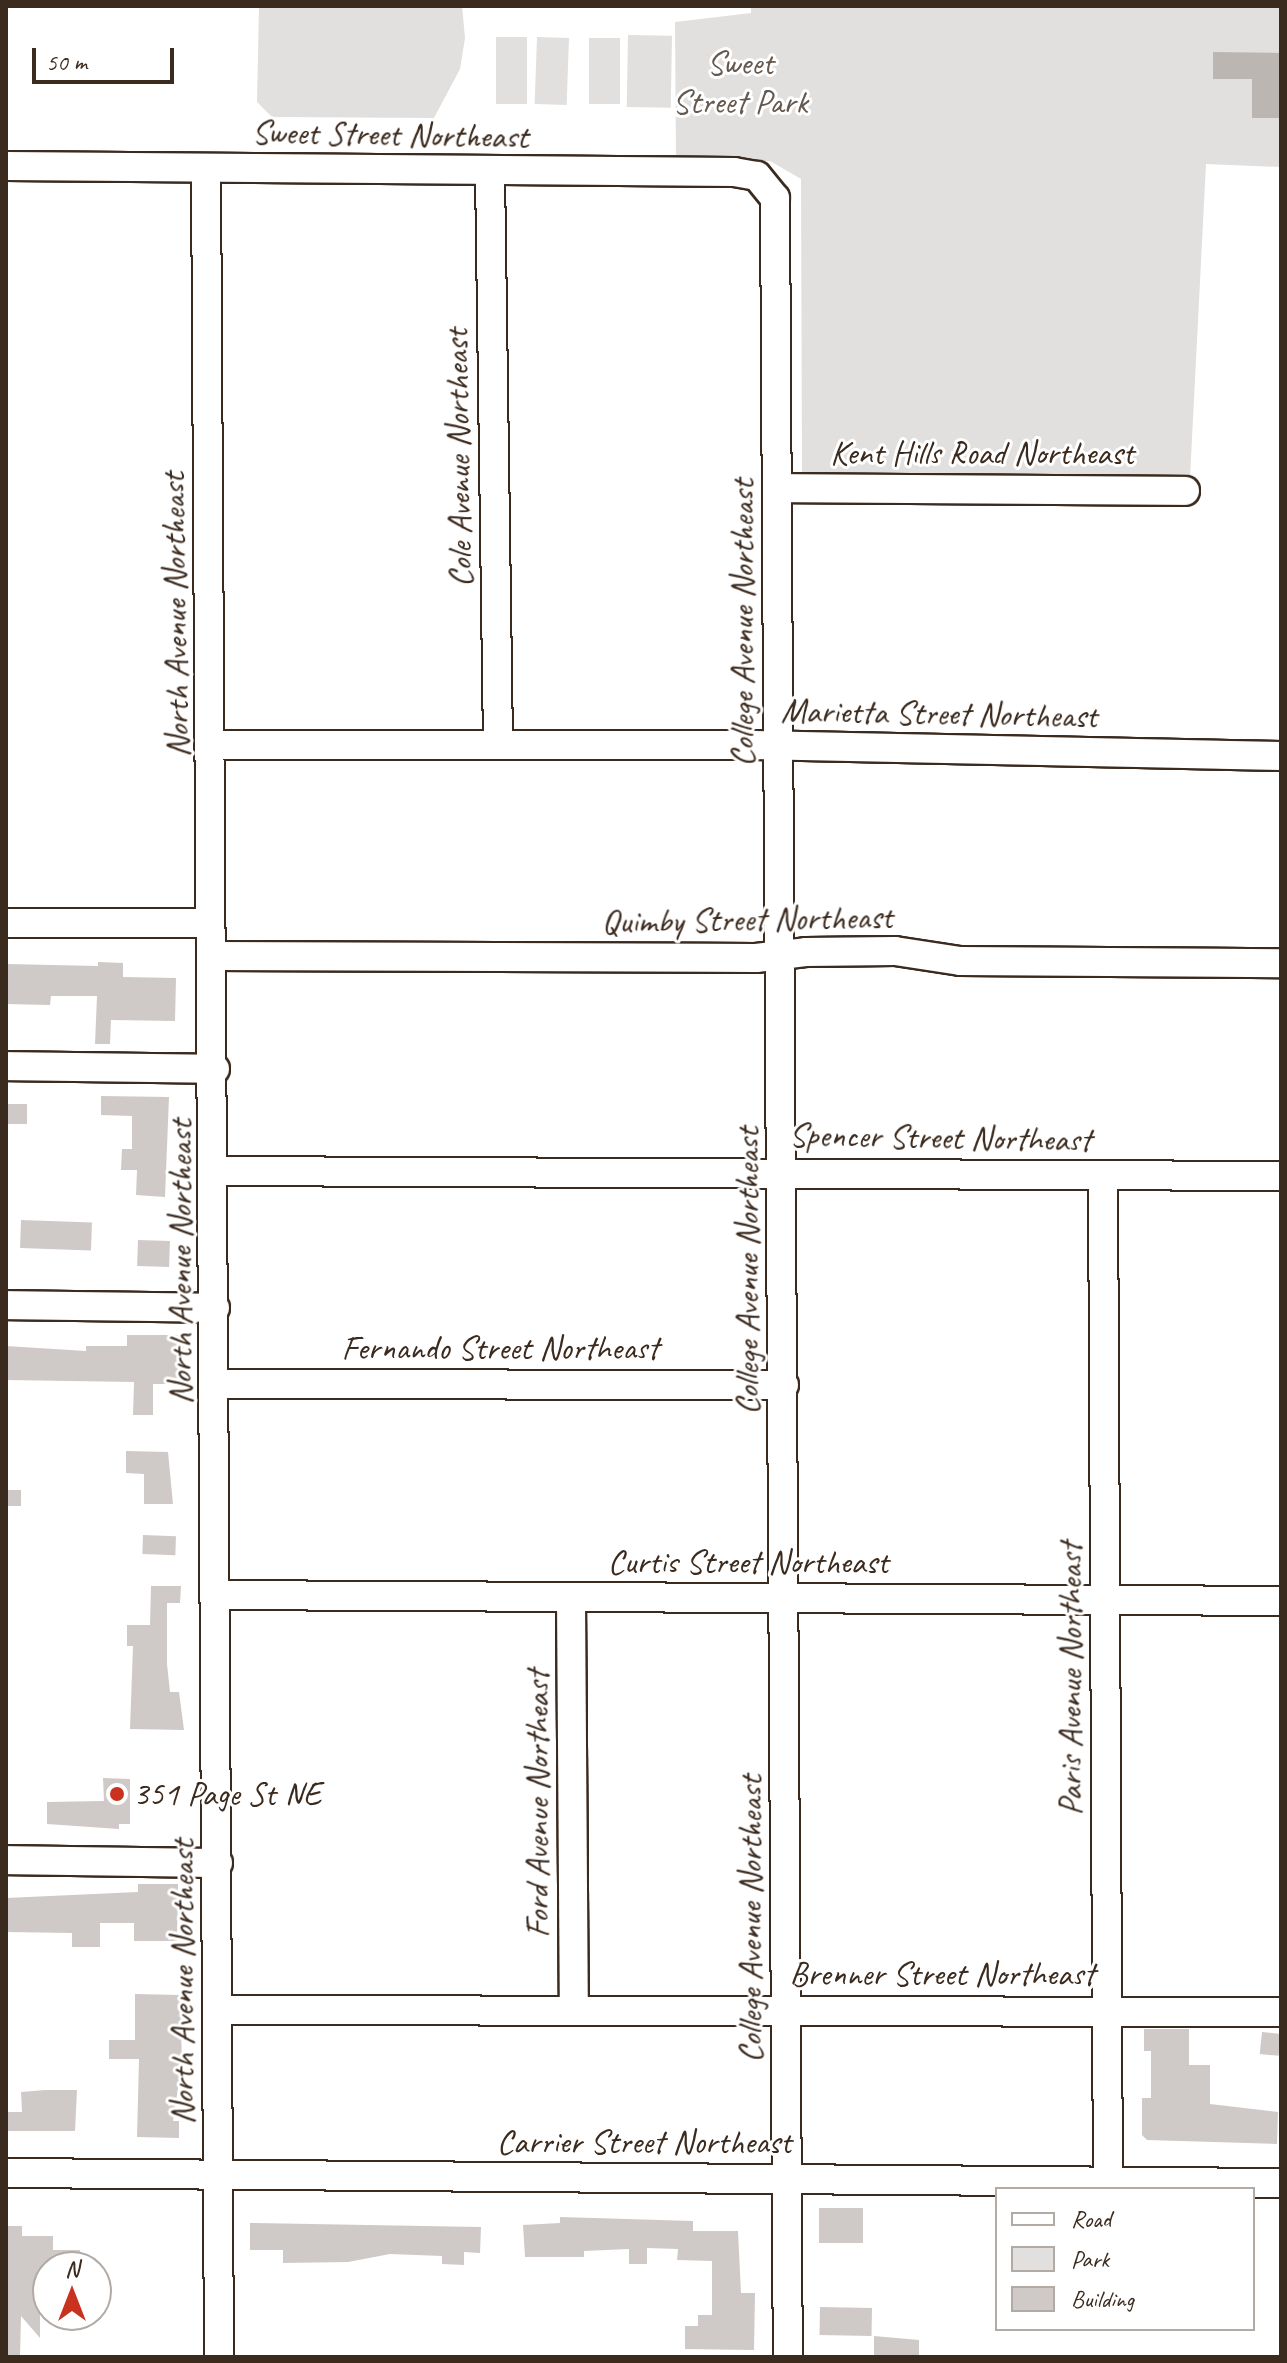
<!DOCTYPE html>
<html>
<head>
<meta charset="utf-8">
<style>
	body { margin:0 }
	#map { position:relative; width:1287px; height:2363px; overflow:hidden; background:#fff; font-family:Caveat,sans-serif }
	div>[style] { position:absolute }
	.green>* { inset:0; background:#e2e0de; transform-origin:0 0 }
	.water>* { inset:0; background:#bcb6b3 }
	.building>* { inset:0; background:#cfcac7; transform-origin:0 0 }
	.roads { filter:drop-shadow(2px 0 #3b2a1e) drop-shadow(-2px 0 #3b2a1e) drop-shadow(0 2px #3b2a1e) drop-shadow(0 -2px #3b2a1e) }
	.minor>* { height:28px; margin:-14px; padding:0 14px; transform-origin:14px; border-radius:14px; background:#fff }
	.dots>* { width:22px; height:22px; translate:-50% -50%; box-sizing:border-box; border:4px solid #fff; border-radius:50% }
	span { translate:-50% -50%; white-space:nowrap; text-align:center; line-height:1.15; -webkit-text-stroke:6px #fff; paint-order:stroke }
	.park-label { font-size:34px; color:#65584e }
	.street-label { font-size:34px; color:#3b2a1e }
	.poi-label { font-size:34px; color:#3b2a1e }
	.left { translate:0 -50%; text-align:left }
	.frame { position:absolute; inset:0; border:8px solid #3b2a1e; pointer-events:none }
	.legend { position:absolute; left:995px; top:2187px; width:260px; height:144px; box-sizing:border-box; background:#fff; border:2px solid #b1aaa5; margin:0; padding:10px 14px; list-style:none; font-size:24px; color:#3b2a1e }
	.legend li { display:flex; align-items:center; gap:16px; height:40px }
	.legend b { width:40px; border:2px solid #b1aaa5 }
	.north { position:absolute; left:32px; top:2251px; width:80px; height:80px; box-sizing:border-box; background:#fff; border:2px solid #b1aaa5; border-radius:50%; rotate:0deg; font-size:22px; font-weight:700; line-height:32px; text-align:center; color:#3b2a1e }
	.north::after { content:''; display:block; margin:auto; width:28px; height:36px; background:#c8321e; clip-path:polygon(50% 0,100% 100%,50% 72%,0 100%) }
	.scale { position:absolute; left:32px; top:48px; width:142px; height:36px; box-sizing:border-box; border:4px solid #3b2a1e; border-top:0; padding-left:10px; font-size:24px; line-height:28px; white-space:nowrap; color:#3b2a1e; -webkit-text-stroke:6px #fff; paint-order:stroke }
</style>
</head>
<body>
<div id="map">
	<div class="green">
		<div style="clip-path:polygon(259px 6px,462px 6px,465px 38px,460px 69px,434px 118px,272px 117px,257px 102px)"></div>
		<div style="clip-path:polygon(751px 6px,1281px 6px,1281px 167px,1206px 164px,1190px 478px,802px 474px,801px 179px,770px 161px,676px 161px,675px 22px,751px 13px)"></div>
		<div style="left:628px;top:35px;width:44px;height:72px;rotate:1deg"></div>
		<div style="left:496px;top:37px;width:31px;height:67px"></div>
		<div style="left:537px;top:37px;width:32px;height:67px;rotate:2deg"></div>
		<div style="left:589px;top:38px;width:31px;height:66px"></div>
	</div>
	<div class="water">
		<div style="clip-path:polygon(1213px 52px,1281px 53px,1281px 118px,1252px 118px,1252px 79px,1213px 79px)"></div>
	</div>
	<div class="building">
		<div style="clip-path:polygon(98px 962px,123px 963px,123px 977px,176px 978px,175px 1021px,111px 1020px,110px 1044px,95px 1044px,97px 996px,51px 996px,50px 1005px,6px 1004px,6px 964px,98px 966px)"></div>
		<div style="clip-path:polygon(101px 1096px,169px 1097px,165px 1197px,136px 1195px,137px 1170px,121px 1170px,122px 1149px,132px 1149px,132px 1116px,101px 1115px)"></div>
		<div style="left:27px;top:1104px;width:20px;height:21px;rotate:90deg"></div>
		<div style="left:21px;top:1220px;width:71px;height:28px;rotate:2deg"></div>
		<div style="left:138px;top:1240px;width:32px;height:26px;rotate:2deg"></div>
		<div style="clip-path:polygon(127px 1335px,184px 1335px,182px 1384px,153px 1384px,153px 1415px,133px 1415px,134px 1382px,6px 1380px,6px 1346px,86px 1351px,86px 1346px,127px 1346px)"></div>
		<div style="clip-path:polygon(126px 1451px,168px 1452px,173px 1504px,144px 1504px,144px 1474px,126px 1473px)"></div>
		<div style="left:6px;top:1490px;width:15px;height:16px"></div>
		<div style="left:143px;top:1535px;width:33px;height:19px;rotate:2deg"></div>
		<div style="clip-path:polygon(151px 1586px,181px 1586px,180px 1603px,167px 1603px,167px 1664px,170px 1692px,179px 1692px,184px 1730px,130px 1729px,133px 1646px,127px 1646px,127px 1625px,150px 1625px)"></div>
		<div style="clip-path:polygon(103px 1778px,130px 1779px,130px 1824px,119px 1824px,119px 1829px,47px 1824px,47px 1802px,104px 1801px)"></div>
		<div style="clip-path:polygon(138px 1884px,178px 1884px,177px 1941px,134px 1941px,134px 1923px,100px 1923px,100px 1947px,72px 1947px,72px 1933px,6px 1932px,6px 1898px,138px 1892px)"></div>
		<div style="clip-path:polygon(135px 1994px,180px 1995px,182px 2062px,173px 2121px,179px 2121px,179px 2138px,137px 2137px,139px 2059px,109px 2059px,109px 2040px,135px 2040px)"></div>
		<div style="clip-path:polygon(1144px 2029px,1189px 2029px,1189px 2065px,1210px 2065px,1210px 2104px,1278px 2112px,1277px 2144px,1147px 2140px,1142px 2135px,1142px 2098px,1151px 2098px,1151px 2051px,1144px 2051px)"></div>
		<div style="left:1262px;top:2032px;width:19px;height:22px;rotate:6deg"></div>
		<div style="clip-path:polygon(45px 2090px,77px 2090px,75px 2131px,6px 2131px,6px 2112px,22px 2112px,21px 2092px)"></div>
		<div style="left:819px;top:2208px;width:44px;height:35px"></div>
		<div style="clip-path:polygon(560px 2217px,693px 2221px,693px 2231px,738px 2231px,741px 2293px,755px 2293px,754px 2350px,685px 2349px,685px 2326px,698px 2326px,698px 2315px,712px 2315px,712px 2261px,677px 2260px,678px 2249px,647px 2248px,647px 2264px,629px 2264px,629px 2249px,584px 2251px,584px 2257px,525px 2257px,523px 2225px,560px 2223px)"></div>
		<div style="clip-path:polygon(250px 2223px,481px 2227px,480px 2253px,464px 2252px,464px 2265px,442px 2264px,442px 2256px,390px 2254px,348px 2262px,283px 2263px,283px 2250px,250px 2250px)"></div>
		<div style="clip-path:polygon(6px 2226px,22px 2226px,22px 2236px,53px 2236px,53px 2250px,80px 2250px,80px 2267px,48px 2267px,48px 2278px,40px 2278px,40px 2338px,21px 2316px,20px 2357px,6px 2357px)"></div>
		<div style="left:820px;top:2307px;width:52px;height:28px;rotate:1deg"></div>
		<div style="clip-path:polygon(874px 2336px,919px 2340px,919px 2357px,874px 2357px)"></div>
	</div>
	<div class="roads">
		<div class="minor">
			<div style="left:6px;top:166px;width:728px;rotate:0.47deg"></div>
			<div style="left:734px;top:172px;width:23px;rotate:10deg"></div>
			<div style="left:757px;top:176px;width:28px;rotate:51deg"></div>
			<div style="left:775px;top:198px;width:2159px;rotate:89.66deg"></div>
			<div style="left:206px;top:168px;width:2189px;rotate:89.66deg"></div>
			<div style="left:490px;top:171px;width:574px;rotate:89.2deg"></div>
			<div style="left:778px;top:488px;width:407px;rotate:0.4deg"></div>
			<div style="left:212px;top:745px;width:542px"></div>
			<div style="left:754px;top:745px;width:527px;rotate:1.2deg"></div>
			<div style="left:6px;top:923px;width:201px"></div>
			<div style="left:213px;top:956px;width:543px;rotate:0.21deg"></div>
			<div style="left:756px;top:958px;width:50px;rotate:-6.8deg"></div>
			<div style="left:806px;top:952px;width:89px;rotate:-0.6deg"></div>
			<div style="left:895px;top:951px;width:66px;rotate:8.7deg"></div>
			<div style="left:960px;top:961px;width:321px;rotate:0.4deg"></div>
			<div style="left:6px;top:1066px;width:209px;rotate:0.8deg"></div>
			<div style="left:215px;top:1171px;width:1066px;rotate:0.27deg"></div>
			<div style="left:1103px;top:1175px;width:1007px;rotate:89.72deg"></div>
			<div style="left:6px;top:1305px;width:209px;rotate:0.8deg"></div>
			<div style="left:216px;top:1384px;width:568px;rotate:0.1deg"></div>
			<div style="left:216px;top:1595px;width:1065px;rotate:0.32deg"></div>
			<div style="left:571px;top:1599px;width:410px;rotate:89.6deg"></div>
			<div style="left:6px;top:1860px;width:212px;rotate:0.8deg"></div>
			<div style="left:218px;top:2010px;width:1063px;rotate:0.11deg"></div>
			<div style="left:6px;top:2173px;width:1275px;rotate:0.45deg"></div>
		</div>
	</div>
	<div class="dots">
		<div style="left:117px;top:1794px;background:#c8321e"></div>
	</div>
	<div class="park-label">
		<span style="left:740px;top:82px">Sweet<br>Street Park</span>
	</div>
	<div class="street-label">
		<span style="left:390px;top:134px;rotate:1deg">Sweet Street Northeast</span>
		<span style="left:982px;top:453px">Kent Hills Road Northeast</span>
		<span style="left:458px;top:458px;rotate:-91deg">Cole Avenue Northeast</span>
		<span style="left:175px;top:615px;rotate:-91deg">North Avenue Northeast</span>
		<span style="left:742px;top:623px;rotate:-90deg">College Avenue Northeast</span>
		<span style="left:939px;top:713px;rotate:1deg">Marietta Street Northeast</span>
		<span style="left:747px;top:919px;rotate:-1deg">Quimby Street Northeast</span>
		<span style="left:940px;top:1137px;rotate:1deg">Spencer Street Northeast</span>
		<span style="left:180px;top:1262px;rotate:-90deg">North Avenue Northeast</span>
		<span style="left:747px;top:1271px;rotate:-90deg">College Avenue Northeast</span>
		<span style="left:500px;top:1348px">Fernando Street Northeast</span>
		<span style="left:748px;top:1562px">Curtis Street Northeast</span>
		<span style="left:1070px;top:1679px;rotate:-90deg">Paris Avenue Northeast</span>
		<span style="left:537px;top:1804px;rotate:-90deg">Ford Avenue Northeast</span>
		<span style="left:750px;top:1919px;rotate:-90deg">College Avenue Northeast</span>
		<span style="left:942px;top:1974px">Brenner Street Northeast</span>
		<span style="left:182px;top:1982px;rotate:-90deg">North Avenue Northeast</span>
		<span style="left:644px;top:2142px">Carrier Street Northeast</span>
	</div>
	<div class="poi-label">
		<span class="left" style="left:133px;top:1794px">351 Page St NE</span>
	</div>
	<div class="frame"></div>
	<ul class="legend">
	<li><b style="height:10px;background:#fff"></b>Road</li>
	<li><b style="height:22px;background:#e2e0de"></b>Park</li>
	<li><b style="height:22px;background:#cfcac7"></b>Building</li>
	</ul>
	<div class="north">N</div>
	<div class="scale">50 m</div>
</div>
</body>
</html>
